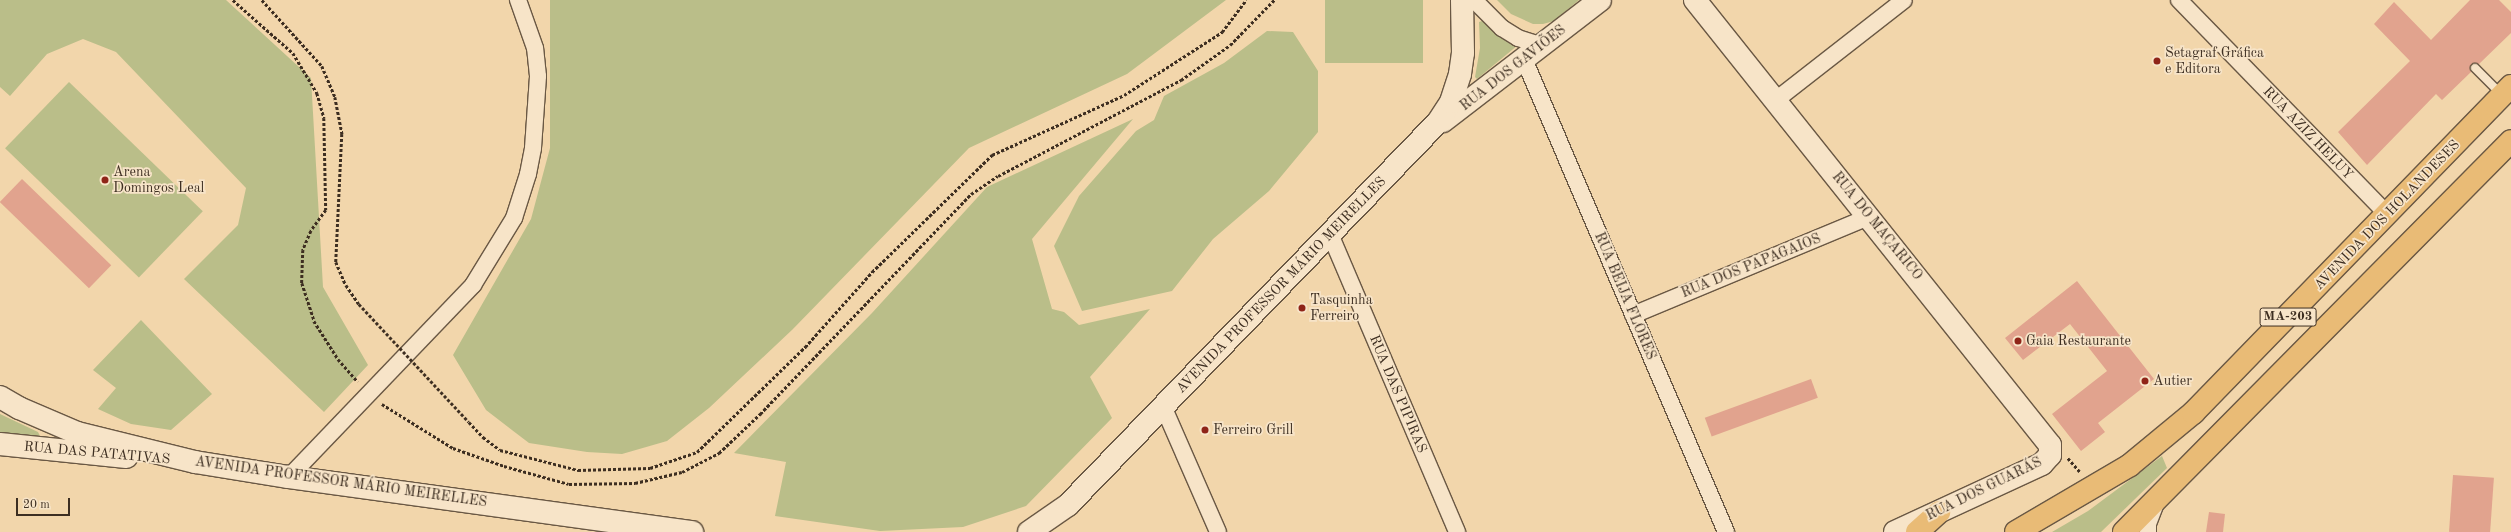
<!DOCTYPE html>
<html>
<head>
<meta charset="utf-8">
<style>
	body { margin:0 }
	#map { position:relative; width:2511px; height:532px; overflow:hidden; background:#f2d6ab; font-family:"Old Standard TT",serif }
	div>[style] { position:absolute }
	.green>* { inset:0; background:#babe89; transform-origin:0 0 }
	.building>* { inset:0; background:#e1a38e; transform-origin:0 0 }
	.path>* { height:2.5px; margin-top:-1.25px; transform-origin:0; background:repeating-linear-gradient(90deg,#3d2e21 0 3px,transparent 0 5px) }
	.roads { filter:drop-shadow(1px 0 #6a5844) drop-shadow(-1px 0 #6a5844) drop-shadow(0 1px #6a5844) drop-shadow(0 -1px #6a5844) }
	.lane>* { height:8px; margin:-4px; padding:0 4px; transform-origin:4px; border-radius:4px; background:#f7e4c8 }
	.street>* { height:16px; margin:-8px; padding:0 8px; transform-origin:8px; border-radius:8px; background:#f7e4c8 }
	.secondary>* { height:22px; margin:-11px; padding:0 11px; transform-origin:11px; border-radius:11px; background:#f7e4c8 }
	.primary>* { height:22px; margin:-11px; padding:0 11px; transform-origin:11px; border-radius:11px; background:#e9bb76 }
	.path-bridge>* { height:2.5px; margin-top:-1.25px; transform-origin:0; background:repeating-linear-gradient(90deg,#3d2e21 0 3px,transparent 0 5px) }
	.dots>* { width:11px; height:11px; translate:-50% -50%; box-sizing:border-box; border:2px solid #f7e4c8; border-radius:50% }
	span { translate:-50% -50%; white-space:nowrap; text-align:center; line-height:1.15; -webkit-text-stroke:3.5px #f7e4c8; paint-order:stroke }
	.shield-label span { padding:1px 3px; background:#f7e4c8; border:1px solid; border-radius:3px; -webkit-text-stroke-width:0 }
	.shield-label { font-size:13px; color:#3d2e21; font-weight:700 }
	.poi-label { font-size:14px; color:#3d2e21 }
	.left { translate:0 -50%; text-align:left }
	.street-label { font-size:14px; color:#3d2e21 }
	.scale { position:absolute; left:16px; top:498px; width:54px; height:18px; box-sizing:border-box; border:2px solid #3d2e21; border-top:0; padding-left:5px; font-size:12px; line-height:14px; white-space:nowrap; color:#3d2e21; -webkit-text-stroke:3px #f7e4c8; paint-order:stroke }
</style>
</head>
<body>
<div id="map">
	<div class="green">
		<div style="clip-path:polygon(0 0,226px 0,311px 78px,323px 287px,368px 365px,324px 412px,184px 279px,238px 225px,246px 188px,116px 52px,83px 39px,47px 54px,10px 96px,0 87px)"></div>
		<div style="clip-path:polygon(550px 0,1226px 0,1127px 74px,969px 148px,793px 329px,709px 408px,667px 441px,622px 454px,587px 452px,529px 443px,486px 410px,453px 355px,531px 219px,550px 148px)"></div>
		<div style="left:1325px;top:0;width:98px;height:63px"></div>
		<div style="clip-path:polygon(1497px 0,1579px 0,1554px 21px,1543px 24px,1533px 24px,1511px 14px)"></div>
		<div style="clip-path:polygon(1482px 21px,1498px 34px,1518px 45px,1477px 79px,1475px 77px,1480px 48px,1479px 22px)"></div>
		<div style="clip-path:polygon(1267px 31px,1293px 32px,1318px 71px,1318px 132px,1269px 191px,1213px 239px,1172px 291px,1082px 311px,1054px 246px,1079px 196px,1136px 131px,1154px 120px,1164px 96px,1224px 63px)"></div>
		<div style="left:69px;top:82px;width:186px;height:92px;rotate:44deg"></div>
		<div style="clip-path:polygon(1133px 119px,1032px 239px,1052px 309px,1064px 312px,1079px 325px,1150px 309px,1090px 377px,1112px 418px,1026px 506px,963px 527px,880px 531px,775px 516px,786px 462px,734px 453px,872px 313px,987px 187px)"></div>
		<div style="clip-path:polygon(141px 320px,212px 394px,171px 430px,131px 424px,98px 409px,116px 388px,93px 370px)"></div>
		<div style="clip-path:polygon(0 414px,38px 432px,40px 436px,0 433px)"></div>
		<div style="clip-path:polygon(2162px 456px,2167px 468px,2101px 532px,2052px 532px,2088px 511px)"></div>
	</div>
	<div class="building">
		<div style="clip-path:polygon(2470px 0,2499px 0,2511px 12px,2511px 33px,2479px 64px,2471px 64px,2471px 72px,2442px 100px,2436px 94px,2367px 165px,2338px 132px,2410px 61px,2374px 24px,2394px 2px,2431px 40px)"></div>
		<div style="left:22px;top:179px;width:124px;height:32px;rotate:44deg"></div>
		<div style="clip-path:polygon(2077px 281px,2154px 379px,2098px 423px,2105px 432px,2081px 451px,2052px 414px,2107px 371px,2070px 324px,2023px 360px,2005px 338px)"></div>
		<div style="left:1811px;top:379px;width:20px;height:113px;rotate:70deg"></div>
		<div style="left:2453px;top:475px;width:41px;height:57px;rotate:4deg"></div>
		<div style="clip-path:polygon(2209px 512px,2225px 514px,2223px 532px,2206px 532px)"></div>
	</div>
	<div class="path">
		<div style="left:233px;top:0;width:80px;rotate:41.5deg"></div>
		<div style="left:293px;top:53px;width:47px;rotate:59deg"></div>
		<div style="left:317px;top:93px;width:26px;rotate:74deg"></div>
		<div style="left:324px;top:118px;width:92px;rotate:88.8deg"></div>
		<div style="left:326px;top:210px;width:26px;rotate:126deg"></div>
		<div style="left:311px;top:231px;width:21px;rotate:113deg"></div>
		<div style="left:303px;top:250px;width:33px;rotate:92deg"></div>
		<div style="left:302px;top:283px;width:40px;rotate:72deg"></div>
		<div style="left:314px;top:321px;width:45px;rotate:57.7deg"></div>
		<div style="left:338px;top:359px;width:30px;rotate:49deg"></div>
		<div style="left:262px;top:0;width:89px;rotate:47.7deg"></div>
		<div style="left:322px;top:66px;width:34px;rotate:67deg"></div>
		<div style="left:335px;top:97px;width:38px;rotate:79deg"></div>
		<div style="left:342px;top:134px;width:128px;rotate:92.7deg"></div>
		<div style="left:336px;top:262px;width:25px;rotate:67deg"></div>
		<div style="left:346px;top:285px;width:23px;rotate:56deg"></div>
		<div style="left:382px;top:404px;width:84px;rotate:31.8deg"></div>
		<div style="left:453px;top:448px;width:54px;rotate:19.4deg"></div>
		<div style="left:504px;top:466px;width:67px;rotate:15.5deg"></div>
		<div style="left:569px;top:484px;width:66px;rotate:-0.9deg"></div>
		<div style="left:635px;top:483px;width:48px;rotate:-13.2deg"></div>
		<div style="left:682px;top:472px;width:42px;rotate:-27.2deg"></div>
		<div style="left:719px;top:453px;width:57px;rotate:-43.6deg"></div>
		<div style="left:760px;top:414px;width:305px;rotate:-46.2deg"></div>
		<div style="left:971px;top:194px;width:32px;rotate:-34deg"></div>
		<div style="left:998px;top:176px;width:207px;rotate:-27.7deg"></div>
		<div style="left:1181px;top:80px;width:60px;rotate:-35.5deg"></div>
		<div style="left:1230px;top:45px;width:63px;rotate:-45.6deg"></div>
		<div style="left:469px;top:422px;width:21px;rotate:47deg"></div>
		<div style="left:483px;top:437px;width:21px;rotate:37deg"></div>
		<div style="left:500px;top:450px;width:81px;rotate:14.4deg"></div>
		<div style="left:578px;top:470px;width:72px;rotate:-1.6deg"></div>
		<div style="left:650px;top:468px;width:50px;rotate:-18.8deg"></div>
		<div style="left:697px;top:452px;width:151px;rotate:-44.2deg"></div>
		<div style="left:805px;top:347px;width:101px;rotate:-48.2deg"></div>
		<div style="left:872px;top:272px;width:168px;rotate:-44.3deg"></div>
		<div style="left:992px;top:155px;width:145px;rotate:-24.4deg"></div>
		<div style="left:1124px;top:95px;width:117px;rotate:-32.7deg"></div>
		<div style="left:1222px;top:32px;width:40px;rotate:-53deg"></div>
		<div style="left:2068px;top:458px;width:18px;rotate:49deg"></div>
	</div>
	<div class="roads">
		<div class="lane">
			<div style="left:2475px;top:68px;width:37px;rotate:45deg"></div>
		</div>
		<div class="street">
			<div style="left:1474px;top:0;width:40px;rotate:45deg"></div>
			<div style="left:1502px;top:28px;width:19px;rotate:32deg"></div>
			<div style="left:1518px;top:38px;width:25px;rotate:18deg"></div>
			<div style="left:2179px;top:0;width:300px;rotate:45.8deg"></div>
			<div style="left:1524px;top:59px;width:514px;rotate:66.87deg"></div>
			<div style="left:1776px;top:100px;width:162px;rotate:-38deg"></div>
			<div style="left:1330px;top:234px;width:324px;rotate:66.9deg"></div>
			<div style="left:1633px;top:315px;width:256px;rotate:-22.6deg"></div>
			<div style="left:1163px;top:406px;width:137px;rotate:66.4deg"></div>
			<div style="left:289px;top:477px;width:266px;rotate:-46.2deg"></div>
			<div style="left:473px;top:285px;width:79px;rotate:-58.5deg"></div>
			<div style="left:514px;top:218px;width:46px;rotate:-72.3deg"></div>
			<div style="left:528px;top:174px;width:26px;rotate:-79deg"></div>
			<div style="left:533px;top:148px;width:72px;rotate:-86deg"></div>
			<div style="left:538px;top:76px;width:28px;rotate:-96deg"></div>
			<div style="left:535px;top:48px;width:51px;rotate:-109.5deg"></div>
			<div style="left:2148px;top:532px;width:8px;rotate:-90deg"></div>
			<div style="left:2148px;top:524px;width:22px;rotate:-69deg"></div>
		</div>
		<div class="secondary">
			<div style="left:1695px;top:0;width:569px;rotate:51.42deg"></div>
			<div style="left:2050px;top:445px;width:10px;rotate:90deg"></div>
			<div style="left:2050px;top:455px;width:12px;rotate:132deg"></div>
			<div style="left:2042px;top:464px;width:162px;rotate:155.2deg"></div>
			<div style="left:1443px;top:121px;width:198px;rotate:-37.6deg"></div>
			<div style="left:0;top:397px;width:22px;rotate:30deg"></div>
			<div style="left:19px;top:408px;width:63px;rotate:23.3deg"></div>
			<div style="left:77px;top:433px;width:122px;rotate:13.8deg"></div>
			<div style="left:195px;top:462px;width:95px;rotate:9.1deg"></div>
			<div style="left:289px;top:477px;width:407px;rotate:7.8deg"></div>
			<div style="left:0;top:444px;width:127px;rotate:5.9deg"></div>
			<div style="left:1029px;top:532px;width:47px;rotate:-34.7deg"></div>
			<div style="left:1068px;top:505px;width:533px;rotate:-45.99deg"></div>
			<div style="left:1438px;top:122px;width:24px;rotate:-57deg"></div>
			<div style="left:1451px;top:102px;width:29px;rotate:-72deg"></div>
			<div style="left:1460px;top:74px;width:21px;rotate:-82deg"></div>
			<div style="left:1463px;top:53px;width:53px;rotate:-91.1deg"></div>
		</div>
		<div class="primary">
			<div style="left:1917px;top:532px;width:30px;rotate:-42deg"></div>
			<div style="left:2016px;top:532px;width:132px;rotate:-30.4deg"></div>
			<div style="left:2130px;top:465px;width:82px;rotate:-39.5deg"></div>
			<div style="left:2193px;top:413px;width:456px;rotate:-45.8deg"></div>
			<div style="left:2124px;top:532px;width:550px;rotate:-45.29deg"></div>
		</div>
	</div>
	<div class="path-bridge">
		<div style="left:359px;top:304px;width:161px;rotate:47deg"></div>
	</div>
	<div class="dots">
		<div style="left:2157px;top:61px;background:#8f2418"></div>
		<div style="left:105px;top:180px;background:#8f2418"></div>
		<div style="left:1302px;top:308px;background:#8f2418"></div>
		<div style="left:2018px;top:341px;background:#8f2418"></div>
		<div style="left:2145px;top:381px;background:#8f2418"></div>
		<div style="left:1205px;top:430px;background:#8f2418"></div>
	</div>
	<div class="shield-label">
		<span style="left:2288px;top:317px">MA-203</span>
	</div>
	<div class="poi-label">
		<span class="left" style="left:2165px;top:61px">Setagraf Gráfica<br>e Editora</span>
		<span class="left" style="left:113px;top:180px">Arena<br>Domingos Leal</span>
		<span class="left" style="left:1310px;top:308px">Tasquinha<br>Ferreiro</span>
		<span class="left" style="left:2026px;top:341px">Gaia Restaurante</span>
		<span class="left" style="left:2153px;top:381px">Autier</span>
		<span class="left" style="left:1213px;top:430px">Ferreiro Grill</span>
	</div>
	<div class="street-label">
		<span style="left:1513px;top:68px;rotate:-38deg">RUA DOS GAVIÕES</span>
		<span style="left:2308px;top:133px;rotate:46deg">RUA AZIZ HELUY</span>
		<span style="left:2387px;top:215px;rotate:-46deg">AVENIDA DOS HOLANDESES</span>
		<span style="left:1877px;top:226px;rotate:51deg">RUA DO MAÇARICO</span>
		<span style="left:1751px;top:266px;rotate:-22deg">RUA DOS PAPAGAIOS</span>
		<span style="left:1281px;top:285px;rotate:-46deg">AVENIDA PROFESSOR MÁRIO MEIRELLES</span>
		<span style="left:1625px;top:296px;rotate:67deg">RUA BEIJA FLORES</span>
		<span style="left:1398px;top:394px;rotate:67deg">RUA DAS PIPIRAS</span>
		<span style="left:97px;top:453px;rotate:5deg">RUA DAS PATATIVAS</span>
		<span style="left:341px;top:482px;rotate:8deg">AVENIDA PROFESSOR MÁRIO MEIRELLES</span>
		<span style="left:1984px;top:489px;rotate:-26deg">RUA DOS GUARÁS</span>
	</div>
	<div class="scale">20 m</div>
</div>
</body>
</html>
